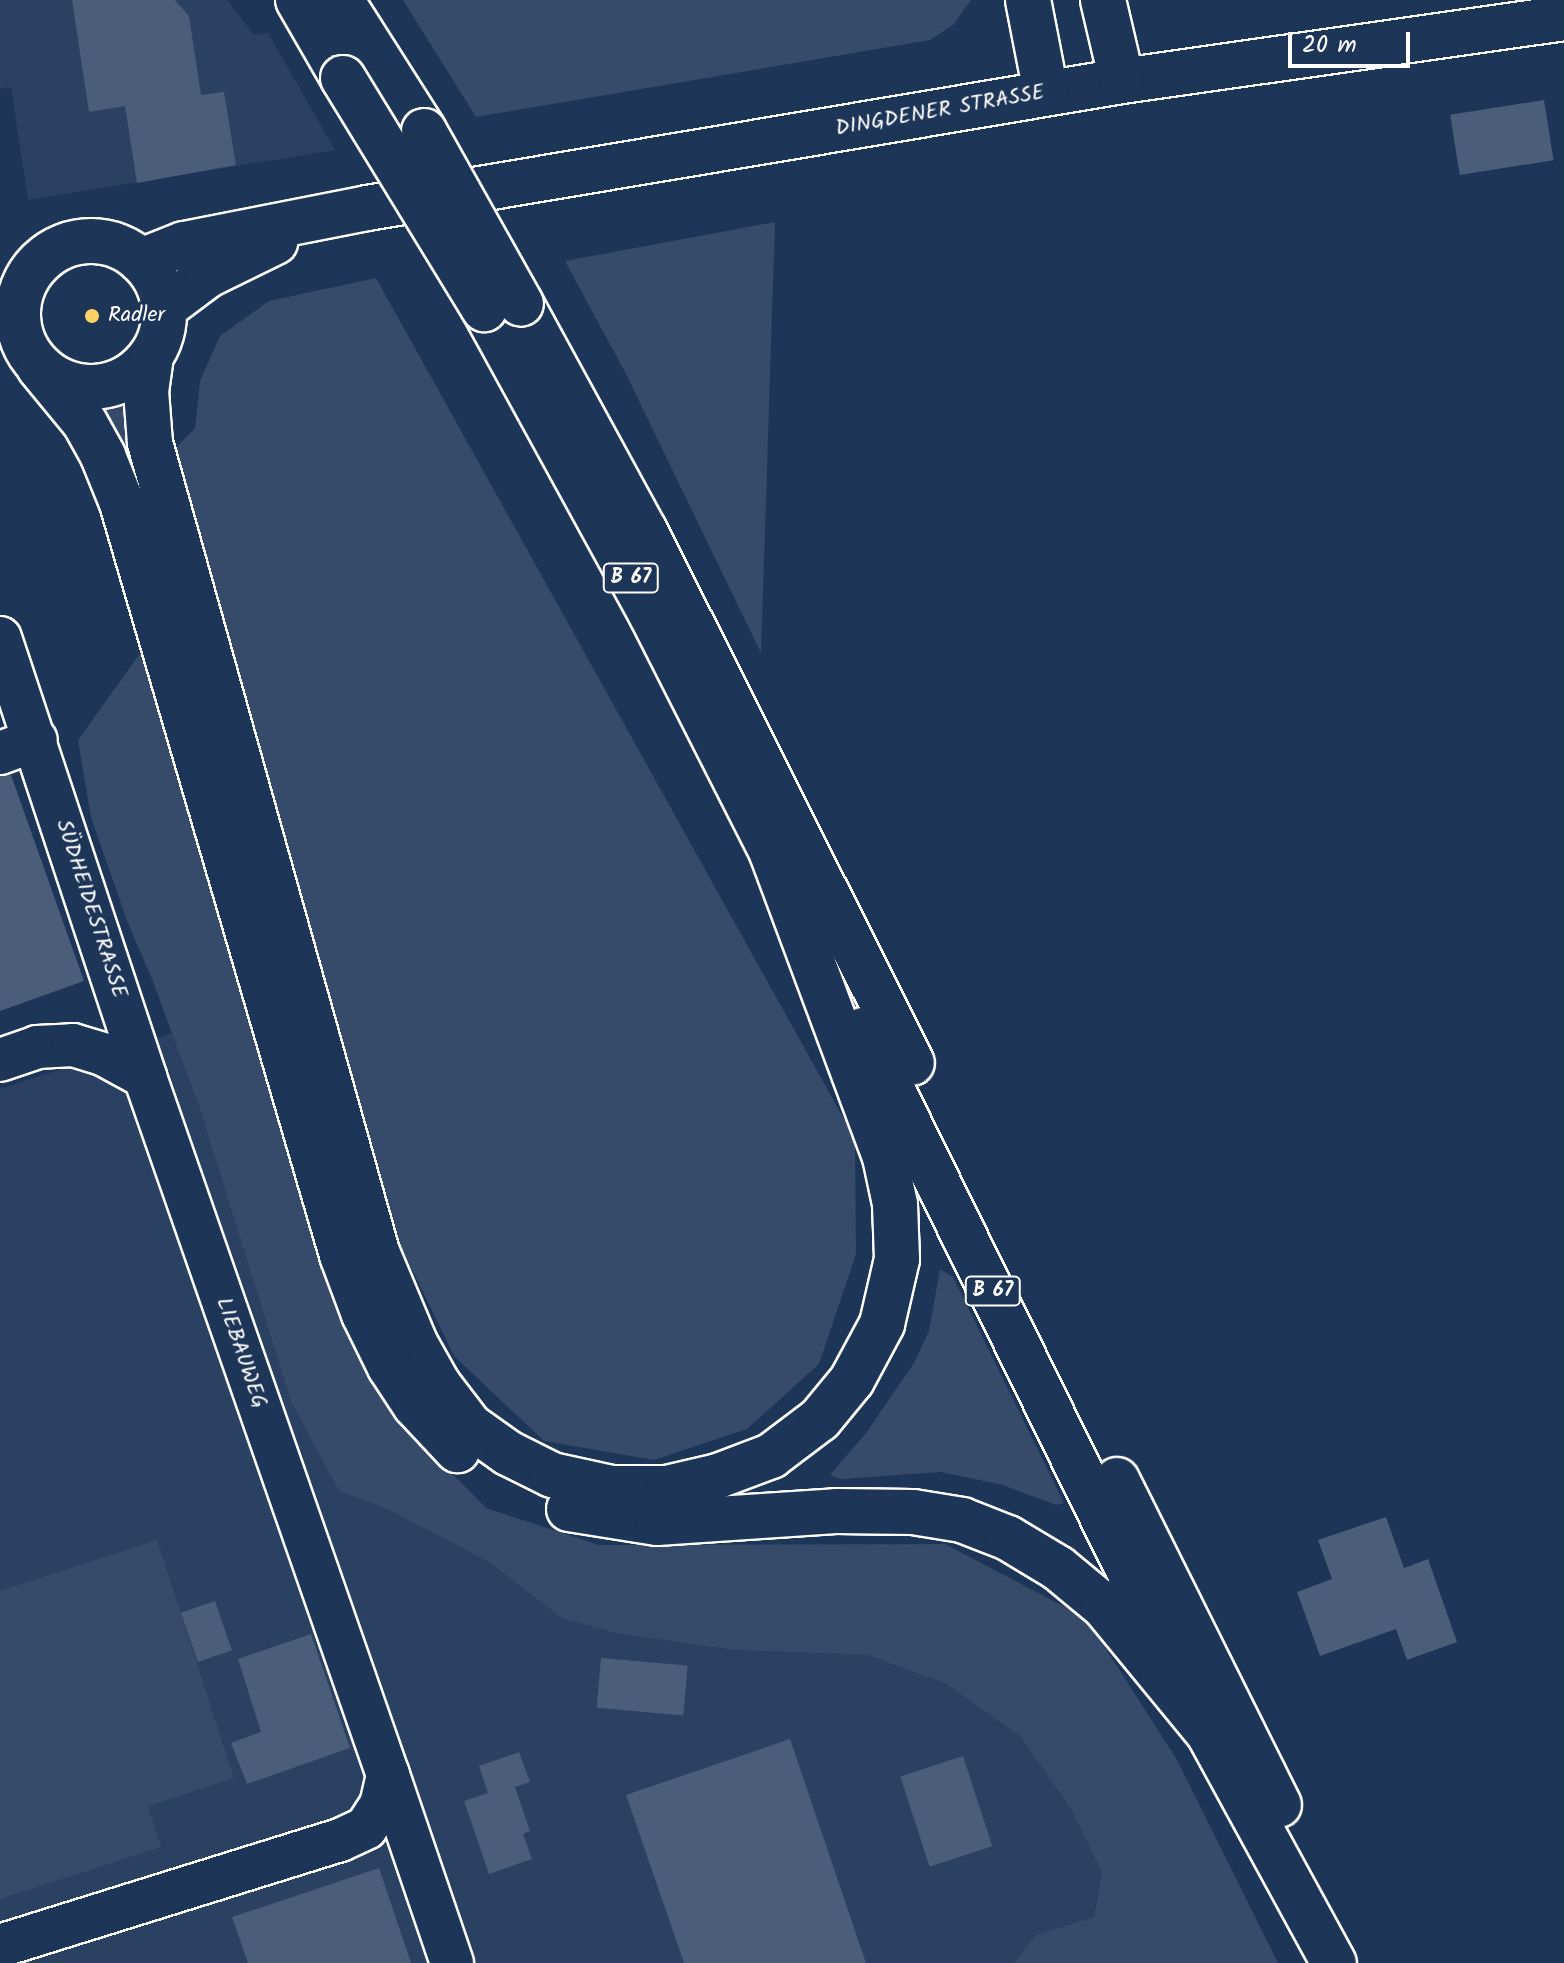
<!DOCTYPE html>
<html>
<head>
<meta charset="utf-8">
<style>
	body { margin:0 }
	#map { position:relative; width:1564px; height:1963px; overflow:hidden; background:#1d3557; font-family:Kalam,sans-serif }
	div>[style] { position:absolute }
	.built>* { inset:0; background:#2a4161 }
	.green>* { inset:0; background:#364b69 }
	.building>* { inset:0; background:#4a5d79; transform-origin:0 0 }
	.roads { filter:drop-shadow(2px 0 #fff) drop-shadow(-2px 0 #fff) drop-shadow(0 2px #fff) drop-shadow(0 -2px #fff) }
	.minor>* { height:42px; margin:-21px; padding:0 21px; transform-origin:21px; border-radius:21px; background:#1d3557 }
	.major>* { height:44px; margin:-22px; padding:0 22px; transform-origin:22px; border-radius:22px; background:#1d3557 }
	.major>.ring { margin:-22px; padding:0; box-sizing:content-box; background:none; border:44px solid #1d3557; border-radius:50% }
	.highway>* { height:44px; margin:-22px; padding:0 22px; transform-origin:22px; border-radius:22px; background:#1d3557 }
	.bridges { filter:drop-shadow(2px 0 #fff) drop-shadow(-2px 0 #fff) drop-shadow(0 2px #fff) drop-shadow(0 -2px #fff) }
	.highway-bridge>* { height:44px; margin:-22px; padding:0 22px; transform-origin:22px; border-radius:22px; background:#1d3557 }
	.dots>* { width:22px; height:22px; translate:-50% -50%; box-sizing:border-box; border:4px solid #1d3557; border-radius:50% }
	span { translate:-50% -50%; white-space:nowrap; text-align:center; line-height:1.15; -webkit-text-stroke:6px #1d3557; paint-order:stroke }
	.shield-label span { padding:2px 6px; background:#1d3557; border:2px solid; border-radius:6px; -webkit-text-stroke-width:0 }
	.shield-label { font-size:20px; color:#fff; font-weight:700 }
	.street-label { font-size:22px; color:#fff }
	.poi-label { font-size:22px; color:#fff }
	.left { translate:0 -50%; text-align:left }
	.scale { position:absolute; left:1288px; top:32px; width:122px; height:36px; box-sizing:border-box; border:4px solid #fff; border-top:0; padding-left:10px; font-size:24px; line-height:28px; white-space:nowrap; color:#fff; -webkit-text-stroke:6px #1d3557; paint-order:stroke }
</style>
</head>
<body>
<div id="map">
	<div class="built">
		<div style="clip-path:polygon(0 0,227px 0,254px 35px,268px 33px,335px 150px,28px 200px,11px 87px,0 89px)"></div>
		<div style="clip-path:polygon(172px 1033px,340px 1492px,383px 1507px,487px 1561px,563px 1619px,620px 1634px,734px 1650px,867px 1655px,945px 1682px,1020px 1736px,1072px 1811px,1102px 1873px,1094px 1917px,1037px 1935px,1014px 1963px,0 1963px,0 1089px)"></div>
	</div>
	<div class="green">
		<div style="clip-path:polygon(403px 0,971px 0,953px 25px,930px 40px,476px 117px)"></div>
		<div style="clip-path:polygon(775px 222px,761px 653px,625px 372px,565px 261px)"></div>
		<div style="clip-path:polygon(376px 278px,855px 1139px,856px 1254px,819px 1364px,747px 1429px,654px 1460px,544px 1441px,454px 1356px,382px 1207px,167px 457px,195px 428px,200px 381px,220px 336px,269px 301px)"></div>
		<div style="clip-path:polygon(129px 398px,139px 441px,116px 447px,87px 409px,102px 409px)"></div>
		<div style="clip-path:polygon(144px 648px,414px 1435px,486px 1508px,599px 1545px,945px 1544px,1086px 1618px,1176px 1758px,1278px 1963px,1014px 1963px,1036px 1935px,1094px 1917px,1102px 1873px,1072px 1811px,1020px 1736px,945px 1683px,867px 1655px,734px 1650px,620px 1634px,563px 1619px,487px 1561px,383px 1507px,340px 1492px,292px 1404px,201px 1112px,152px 979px,127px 921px,91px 817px,78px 740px)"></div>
		<div style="clip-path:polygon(940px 1269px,953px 1277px,1064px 1503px,1056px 1505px,1003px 1485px,941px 1472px,841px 1479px,830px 1475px,866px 1433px,914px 1363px,929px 1331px)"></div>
		<div style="clip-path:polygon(157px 1540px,234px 1778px,148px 1806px,161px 1847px,0 1899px,0 1591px)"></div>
	</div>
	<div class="building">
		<div style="clip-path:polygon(72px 0,175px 0,189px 16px,201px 95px,224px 92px,236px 165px,137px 183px,125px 106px,89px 112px)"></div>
		<div style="left:1544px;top:100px;width:61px;height:95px;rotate:81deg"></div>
		<div style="clip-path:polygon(11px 775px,84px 981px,0 1011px,0 776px)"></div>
		<div style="clip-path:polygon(1386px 1517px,1404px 1568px,1428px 1559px,1457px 1642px,1407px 1660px,1396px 1629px,1320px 1656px,1297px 1592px,1332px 1579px,1318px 1540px)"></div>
		<div style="left:215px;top:1601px;width:52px;height:36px;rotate:71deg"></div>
		<div style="clip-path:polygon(311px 1634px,350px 1748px,247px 1784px,231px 1743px,261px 1732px,238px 1659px)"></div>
		<div style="left:601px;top:1658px;width:87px;height:50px;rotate:5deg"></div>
		<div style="clip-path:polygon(790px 1739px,866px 1963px,684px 1963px,626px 1795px)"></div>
		<div style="clip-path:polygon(519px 1752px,530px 1782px,515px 1787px,530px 1831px,523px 1834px,532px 1859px,489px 1874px,464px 1801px,488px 1793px,479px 1766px)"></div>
		<div style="left:963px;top:1756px;width:95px;height:66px;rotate:72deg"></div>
		<div style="clip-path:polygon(379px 1868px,411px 1963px,248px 1963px,232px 1917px)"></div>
	</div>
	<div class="roads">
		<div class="minor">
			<div style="left:0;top:638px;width:462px;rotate:71.7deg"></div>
			<div style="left:0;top:753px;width:38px;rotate:-20deg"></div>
			<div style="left:0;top:1060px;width:39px;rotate:-19deg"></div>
			<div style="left:37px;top:1047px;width:36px;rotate:-3deg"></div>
			<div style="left:73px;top:1045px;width:34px;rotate:17deg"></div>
			<div style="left:105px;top:1055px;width:46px;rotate:28.8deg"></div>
			<div style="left:145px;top:1077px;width:739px;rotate:70.81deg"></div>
			<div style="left:388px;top:1775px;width:31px;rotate:103deg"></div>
			<div style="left:381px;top:1805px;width:27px;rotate:123deg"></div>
			<div style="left:366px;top:1828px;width:29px;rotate:155deg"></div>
			<div style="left:340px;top:1840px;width:356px;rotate:162.7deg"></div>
			<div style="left:388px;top:1775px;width:199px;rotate:71.2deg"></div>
		</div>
		<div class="major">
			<div class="ring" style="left:18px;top:241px;width:102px;height:102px"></div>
			<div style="left:141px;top:261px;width:46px;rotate:-21.6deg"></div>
			<div style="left:184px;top:244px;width:187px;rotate:-11.1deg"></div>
			<div style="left:367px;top:208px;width:766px;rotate:-9.55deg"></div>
			<div style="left:1122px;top:81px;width:446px;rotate:-8.1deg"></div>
			<div style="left:164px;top:308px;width:55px;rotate:-36.9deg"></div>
			<div style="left:208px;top:275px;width:75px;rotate:-26.2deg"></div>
		</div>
		<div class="highway">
			<div style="left:298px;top:0;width:90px;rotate:60deg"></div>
			<div style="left:341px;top:0;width:155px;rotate:57.6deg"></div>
			<div style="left:1028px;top:0;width:95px;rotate:79deg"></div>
			<div style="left:1103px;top:0;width:83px;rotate:76.8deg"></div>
			<div style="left:521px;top:304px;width:259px;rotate:61.4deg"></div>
			<div style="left:645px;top:531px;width:595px;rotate:63.35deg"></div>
			<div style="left:484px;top:309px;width:348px;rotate:61.3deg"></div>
			<div style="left:651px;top:614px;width:294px;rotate:63.1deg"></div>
			<div style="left:151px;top:356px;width:35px;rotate:98deg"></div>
			<div style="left:146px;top:391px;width:52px;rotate:85.6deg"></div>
			<div style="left:150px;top:443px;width:840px;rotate:74.33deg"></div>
			<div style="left:377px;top:1252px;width:99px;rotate:67.3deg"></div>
			<div style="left:415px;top:1343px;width:47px;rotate:60.7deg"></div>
			<div style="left:438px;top:1384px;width:53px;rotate:52.7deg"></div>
			<div style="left:470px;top:1426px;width:47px;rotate:35.4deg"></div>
			<div style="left:508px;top:1453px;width:49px;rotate:26.6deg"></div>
			<div style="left:552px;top:1475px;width:61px;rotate:12.2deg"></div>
			<div style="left:612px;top:1488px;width:55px"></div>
			<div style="left:667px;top:1488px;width:52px;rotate:-13.2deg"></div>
			<div style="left:718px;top:1476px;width:57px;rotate:-20.7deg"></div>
			<div style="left:771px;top:1456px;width:61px;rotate:-37.1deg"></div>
			<div style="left:820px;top:1419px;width:50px;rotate:-50.6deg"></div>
			<div style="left:852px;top:1380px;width:64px;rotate:-61.8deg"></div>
			<div style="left:882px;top:1324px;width:67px;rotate:-77deg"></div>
			<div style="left:897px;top:1259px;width:55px;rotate:-92.1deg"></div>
			<div style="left:895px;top:1204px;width:48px;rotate:-102deg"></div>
			<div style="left:885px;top:1157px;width:327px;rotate:-110.4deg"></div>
			<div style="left:39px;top:367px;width:72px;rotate:50.6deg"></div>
			<div style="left:85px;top:423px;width:38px;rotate:61deg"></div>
			<div style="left:103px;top:456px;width:51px;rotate:68deg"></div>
			<div style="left:122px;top:503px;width:784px;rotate:73.69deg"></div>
			<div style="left:342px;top:1255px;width:63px;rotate:69.6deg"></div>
			<div style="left:364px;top:1314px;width:59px;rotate:63.9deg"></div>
			<div style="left:390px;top:1367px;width:45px;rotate:56.7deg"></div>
			<div style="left:415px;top:1405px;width:62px;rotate:47deg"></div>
			<div style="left:863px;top:1030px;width:784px;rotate:63.83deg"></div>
			<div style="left:1209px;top:1734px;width:261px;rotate:61.4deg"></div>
			<div style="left:1117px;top:1480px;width:363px;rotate:63.5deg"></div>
			<div style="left:569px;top:1509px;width:89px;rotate:9deg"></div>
			<div style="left:657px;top:1523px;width:179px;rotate:-3.8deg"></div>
			<div style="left:836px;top:1511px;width:77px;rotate:0.7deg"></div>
			<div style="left:913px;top:1512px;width:50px;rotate:9.3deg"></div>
			<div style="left:962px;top:1520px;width:49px;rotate:21.4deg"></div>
			<div style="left:1008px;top:1538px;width:58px;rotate:31deg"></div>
			<div style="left:1058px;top:1568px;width:60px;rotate:39.6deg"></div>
			<div style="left:1104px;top:1606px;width:166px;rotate:50.6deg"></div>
		</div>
	</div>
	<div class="bridges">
		<div class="highway-bridge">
			<div style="left:343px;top:78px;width:271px;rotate:58.6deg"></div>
			<div style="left:424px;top:131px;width:198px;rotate:60.7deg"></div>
		</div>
	</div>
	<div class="dots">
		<div style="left:92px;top:316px;background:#ffd166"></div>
	</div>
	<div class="shield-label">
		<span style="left:631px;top:578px">B 67</span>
		<span style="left:993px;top:1291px">B 67</span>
	</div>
	<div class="street-label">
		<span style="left:940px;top:111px;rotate:-10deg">DINGDENER STRASSE</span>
		<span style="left:91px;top:909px;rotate:72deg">SÜDHEIDESTRASSE</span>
		<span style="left:241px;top:1353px;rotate:71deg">LIEBAUWEG</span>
	</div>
	<div class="poi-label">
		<span class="left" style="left:108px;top:316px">Radler</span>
	</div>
	<div class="scale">20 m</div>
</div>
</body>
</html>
